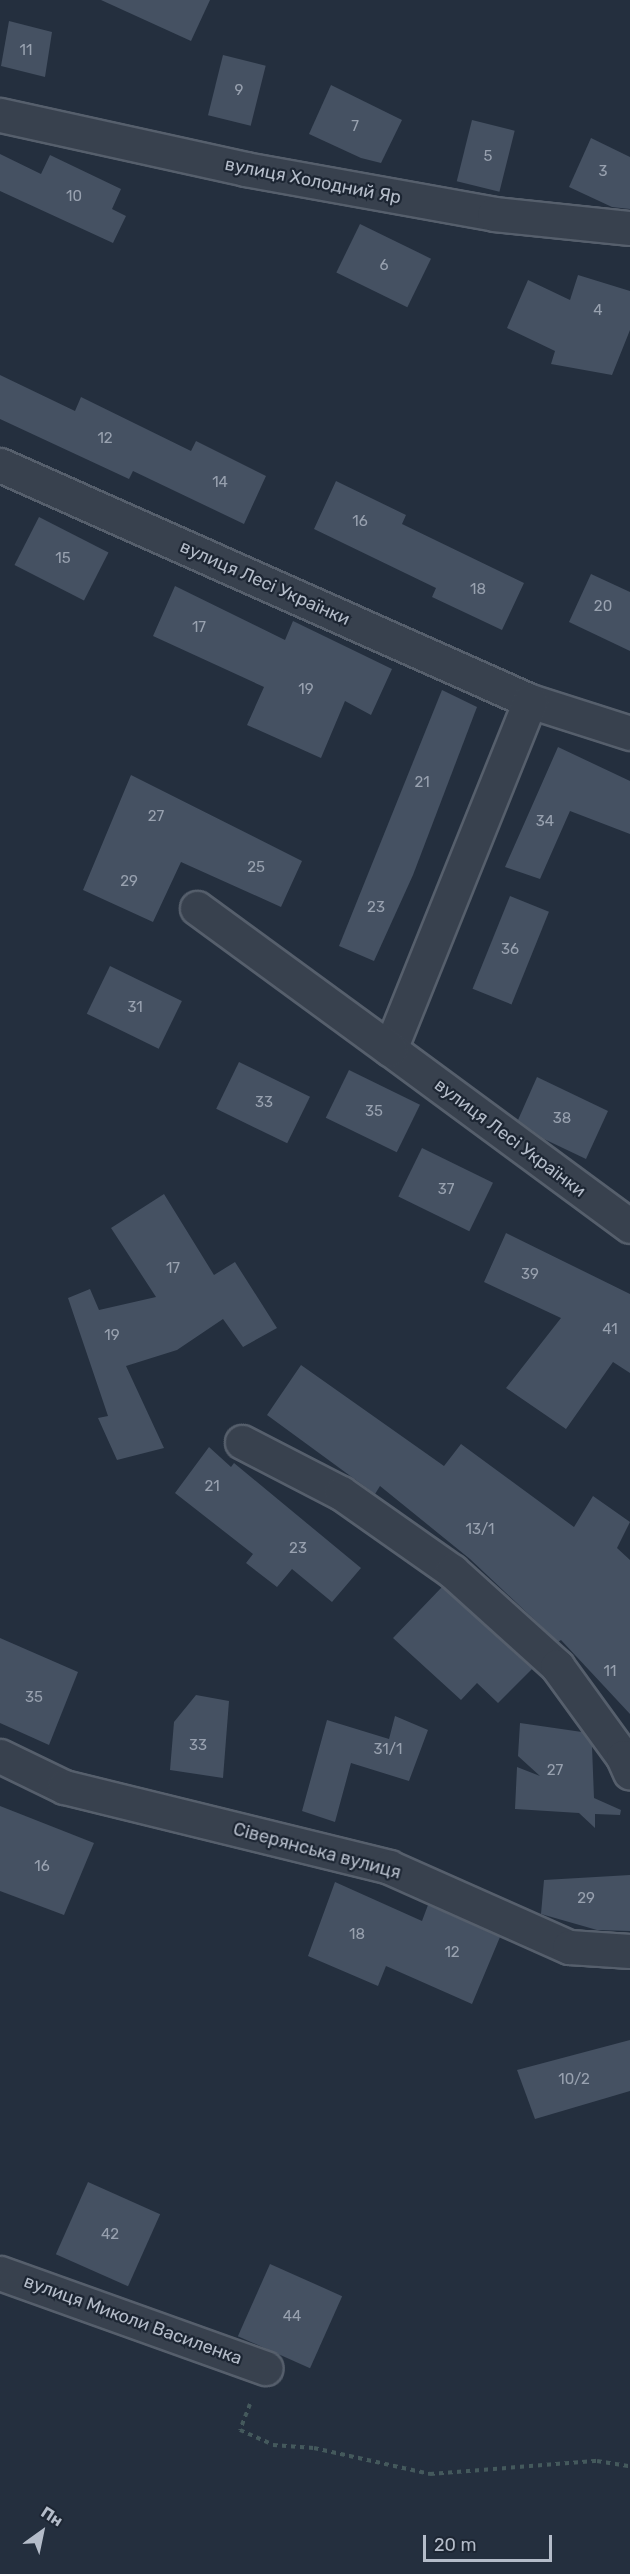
<!DOCTYPE html>
<html>
<head>
<meta charset="utf-8">
<style>
	body { margin:0 }
	#map { position:relative; width:630px; height:2574px; overflow:hidden; background:#242f3e; font-family:Rubik,sans-serif }
	div>[style] { position:absolute }
	.building>* { inset:0; background:#455162; transform-origin:0 0 }
	.path>* { height:4px; margin-top:-2px; transform-origin:0; background:repeating-linear-gradient(90deg,#44595c 0 4.5px,transparent 0 9px) }
	.roads { filter:drop-shadow(2px 0 #565f6c) drop-shadow(-2px 0 #565f6c) drop-shadow(0 2px #565f6c) drop-shadow(0 -2px #565f6c) }
	.street>* { height:33px; margin:-16.5px; padding:0 16.5px; transform-origin:16.5px; border-radius:16.5px; background:#38414e }
	span { translate:-50% -50%; white-space:nowrap; text-align:center; line-height:1.15; -webkit-text-stroke:4.5px #1d2633; paint-order:stroke }
	.number-label { font-size:15px; color:#98a1af }
	.number-label span { -webkit-text-stroke-width:0 }
	.street-label { font-size:18px; color:#b4bcc9 }
	.north { position:absolute; left:12px; top:2502px; width:60px; height:60px; -webkit-text-stroke:4px #1d2633; paint-order:stroke; rotate:33deg; font-size:16px; font-weight:700; line-height:24px; text-align:center; color:#b4bcc9 }
	.north::after { content:''; display:block; margin:auto; width:21px; height:27px; background:#b4bcc9; clip-path:polygon(50% 0,100% 100%,50% 72%,0 100%) }
	.scale { position:absolute; left:423px; top:2535px; width:129px; height:27px; box-sizing:border-box; border:3px solid #b4bcc9; border-top:0; padding-left:8px; font-size:18px; line-height:21px; white-space:nowrap; color:#b4bcc9; -webkit-text-stroke:4px #1d2633; paint-order:stroke }
</style>
</head>
<body>
<div id="map">
	<div class="building">
		<div style="clip-path:polygon(101px 0,210px 0,191px 41px)"></div>
		<div style="clip-path:polygon(9px 21px,52px 32px,45px 77px,1px 66px)"></div>
		<div style="left:223px;top:55px;width:44px;height:62px;rotate:14deg"></div>
		<div style="clip-path:polygon(331px 85px,402px 120px,381px 163px,361px 158px,309px 134px)"></div>
		<div style="left:472px;top:120px;width:44px;height:63px;rotate:14deg"></div>
		<div style="clip-path:polygon(591px 138px,630px 157px,630px 209px,612px 207px,569px 187px)"></div>
		<div style="clip-path:polygon(0 154px,41px 174px,50px 155px,121px 189px,112px 209px,126px 216px,113px 243px,0 191px)"></div>
		<div style="left:360px;top:224px;width:79px;height:54px;rotate:26deg"></div>
		<div style="clip-path:polygon(578px 275px,630px 291px,630px 330px,612px 375px,551px 364px,555px 351px,507px 328px,528px 280px,570px 300px)"></div>
		<div style="clip-path:polygon(0 375px,75px 411px,81px 397px,191px 451px,196px 441px,266px 476px,244px 524px,133px 471px,129px 479px,0 419px)"></div>
		<div style="clip-path:polygon(336px 481px,406px 515px,402px 524px,524px 583px,502px 630px,432px 597px,436px 588px,314px 529px)"></div>
		<div style="left:39px;top:517px;width:78px;height:54px;rotate:27deg"></div>
		<div style="clip-path:polygon(591px 574px,630px 592px,630px 651px,569px 622px)"></div>
		<div style="clip-path:polygon(175px 586px,285px 640px,293px 621px,392px 669px,371px 715px,345px 701px,321px 758px,247px 725px,264px 687px,153px 636px)"></div>
		<div style="clip-path:polygon(442px 690px,477px 707px,413px 875px,374px 961px,339px 946px)"></div>
		<div style="clip-path:polygon(558px 747px,630px 781px,630px 834px,570px 811px,540px 879px,505px 867px)"></div>
		<div style="clip-path:polygon(131px 775px,302px 861px,281px 907px,181px 862px,153px 922px,83px 890px)"></div>
		<div style="left:510px;top:896px;width:42px;height:100px;rotate:22deg"></div>
		<div style="left:110px;top:966px;width:80px;height:53px;rotate:26deg"></div>
		<div style="left:239px;top:1062px;width:79px;height:52px;rotate:26deg"></div>
		<div style="left:349px;top:1070px;width:79px;height:53px;rotate:26deg"></div>
		<div style="clip-path:polygon(537px 1077px,608px 1111px,586px 1159px,544px 1139px,518px 1120px)"></div>
		<div style="left:422px;top:1148px;width:79px;height:54px;rotate:26deg"></div>
		<div style="clip-path:polygon(164px 1194px,214px 1275px,235px 1262px,277px 1328px,243px 1347px,223px 1319px,177px 1350px,126px 1366px,164px 1448px,117px 1460px,98px 1418px,108px 1416px,68px 1298px,90px 1289px,99px 1310px,156px 1297px,111px 1228px)"></div>
		<div style="clip-path:polygon(506px 1233px,630px 1294px,630px 1373px,613px 1362px,566px 1429px,506px 1388px,561px 1318px,484px 1282px)"></div>
		<div style="clip-path:polygon(301px 1365px,444px 1466px,461px 1444px,574px 1527px,593px 1496px,630px 1522px,617px 1548px,630px 1560px,630px 1714px,561px 1640px,558px 1642px,470px 1559px,380px 1486px,375px 1494px,267px 1415px)"></div>
		<div style="clip-path:polygon(209px 1447px,231px 1467px,234px 1463px,361px 1568px,332px 1602px,292px 1569px,277px 1587px,246px 1563px,253px 1554px,175px 1493px)"></div>
		<div style="clip-path:polygon(442px 1587px,532px 1669px,498px 1703px,477px 1683px,461px 1700px,393px 1638px)"></div>
		<div style="clip-path:polygon(0 1638px,78px 1672px,49px 1745px,0 1723px)"></div>
		<div style="clip-path:polygon(196px 1695px,229px 1701px,223px 1778px,170px 1770px,174px 1722px)"></div>
		<div style="clip-path:polygon(395px 1716px,428px 1730px,409px 1781px,351px 1763px,335px 1822px,302px 1811px,327px 1720px,389px 1739px)"></div>
		<div style="clip-path:polygon(520px 1723px,582px 1732px,592px 1746px,594px 1798px,621px 1810px,620px 1815px,595px 1814px,595px 1828px,579px 1813px,515px 1809px,517px 1767px,540px 1776px,518px 1756px)"></div>
		<div style="clip-path:polygon(0 1806px,94px 1843px,64px 1915px,0 1891px)"></div>
		<div style="clip-path:polygon(630px 1875px,630px 1931px,597px 1930px,541px 1914px,544px 1880px)"></div>
		<div style="clip-path:polygon(335px 1882px,422px 1921px,428px 1905px,500px 1937px,472px 2004px,386px 1966px,378px 1986px,308px 1956px)"></div>
		<div style="clip-path:polygon(630px 2040px,630px 2091px,535px 2119px,517px 2070px)"></div>
		<div style="left:88px;top:2182px;width:79px;height:79px;rotate:24deg"></div>
		<div style="left:270px;top:2264px;width:79px;height:79px;rotate:24deg"></div>
	</div>
	<div class="path">
		<div style="left:250px;top:2404px;width:28px;rotate:111deg"></div>
		<div style="left:240px;top:2430px;width:36px;rotate:24deg"></div>
		<div style="left:273px;top:2445px;width:41px;rotate:4.2deg"></div>
		<div style="left:314px;top:2448px;width:119px;rotate:12.6deg"></div>
		<div style="left:430px;top:2474px;width:168px;rotate:-4.5deg"></div>
		<div style="left:597px;top:2461px;width:33px;rotate:9deg"></div>
	</div>
	<div class="roads">
		<div class="street">
			<div style="left:0;top:115px;width:251px;rotate:12.4deg"></div>
			<div style="left:245px;top:169px;width:253px;rotate:10.2deg"></div>
			<div style="left:494px;top:214px;width:137px;rotate:5.9deg"></div>
			<div style="left:0;top:465px;width:580px;rotate:24deg"></div>
			<div style="left:530px;top:701px;width:105px;rotate:17.7deg"></div>
			<div style="left:530px;top:701px;width:375px;rotate:111.9deg"></div>
			<div style="left:390px;top:1049px;width:298px;rotate:36.4deg"></div>
			<div style="left:197px;top:908px;width:239px;rotate:36.2deg"></div>
			<div style="left:242px;top:1442px;width:111px;rotate:27.3deg"></div>
			<div style="left:341px;top:1493px;width:136px;rotate:35.1deg"></div>
			<div style="left:452px;top:1571px;width:142px;rotate:42.1deg"></div>
			<div style="left:557px;top:1666px;width:112px;rotate:54deg"></div>
			<div style="left:623px;top:1757px;width:17px;rotate:66deg"></div>
			<div style="left:0;top:1756px;width:71px;rotate:25.8deg"></div>
			<div style="left:64px;top:1787px;width:335px;rotate:13.8deg"></div>
			<div style="left:389px;top:1867px;width:197px;rotate:24deg"></div>
			<div style="left:569px;top:1947px;width:61px;rotate:3.8deg"></div>
			<div style="left:0;top:2273px;width:282px;rotate:19.7deg"></div>
		</div>
	</div>
	<div class="number-label">
		<span style="left:26px;top:51px">11</span>
		<span style="left:239px;top:91px">9</span>
		<span style="left:355px;top:127px">7</span>
		<span style="left:488px;top:157px">5</span>
		<span style="left:603px;top:172px">3</span>
		<span style="left:74px;top:197px">10</span>
		<span style="left:384px;top:266px">6</span>
		<span style="left:598px;top:311px">4</span>
		<span style="left:105px;top:439px">12</span>
		<span style="left:220px;top:483px">14</span>
		<span style="left:360px;top:522px">16</span>
		<span style="left:63px;top:559px">15</span>
		<span style="left:478px;top:590px">18</span>
		<span style="left:603px;top:607px">20</span>
		<span style="left:199px;top:628px">17</span>
		<span style="left:306px;top:690px">19</span>
		<span style="left:422px;top:783px">21</span>
		<span style="left:156px;top:817px">27</span>
		<span style="left:545px;top:822px">34</span>
		<span style="left:256px;top:868px">25</span>
		<span style="left:129px;top:882px">29</span>
		<span style="left:376px;top:908px">23</span>
		<span style="left:510px;top:950px">36</span>
		<span style="left:135px;top:1008px">31</span>
		<span style="left:264px;top:1103px">33</span>
		<span style="left:374px;top:1112px">35</span>
		<span style="left:562px;top:1119px">38</span>
		<span style="left:446px;top:1190px">37</span>
		<span style="left:173px;top:1269px">17</span>
		<span style="left:530px;top:1275px">39</span>
		<span style="left:610px;top:1330px">41</span>
		<span style="left:112px;top:1336px">19</span>
		<span style="left:212px;top:1487px">21</span>
		<span style="left:480px;top:1530px">13/1</span>
		<span style="left:298px;top:1549px">23</span>
		<span style="left:610px;top:1672px">11</span>
		<span style="left:34px;top:1698px">35</span>
		<span style="left:198px;top:1746px">33</span>
		<span style="left:388px;top:1750px">31/1</span>
		<span style="left:555px;top:1771px">27</span>
		<span style="left:42px;top:1867px">16</span>
		<span style="left:586px;top:1899px">29</span>
		<span style="left:357px;top:1935px">18</span>
		<span style="left:452px;top:1953px">12</span>
		<span style="left:574px;top:2080px">10/2</span>
		<span style="left:110px;top:2235px">42</span>
		<span style="left:292px;top:2317px">44</span>
	</div>
	<div class="street-label">
		<span style="left:313px;top:181px;rotate:11deg">вулиця Холодний Яр</span>
		<span style="left:265px;top:583px;rotate:24deg">вулиця Лесі Українки</span>
		<span style="left:510px;top:1138px;rotate:37deg">вулиця Лесі Українки</span>
		<span style="left:317px;top:1851px;rotate:15deg">Сіверянська вулиця</span>
		<span style="left:133px;top:2320px;rotate:20deg">вулиця Миколи Василенка</span>
	</div>
	<div class="north">Пн</div>
	<div class="scale">20 m</div>
</div>
</body>
</html>
